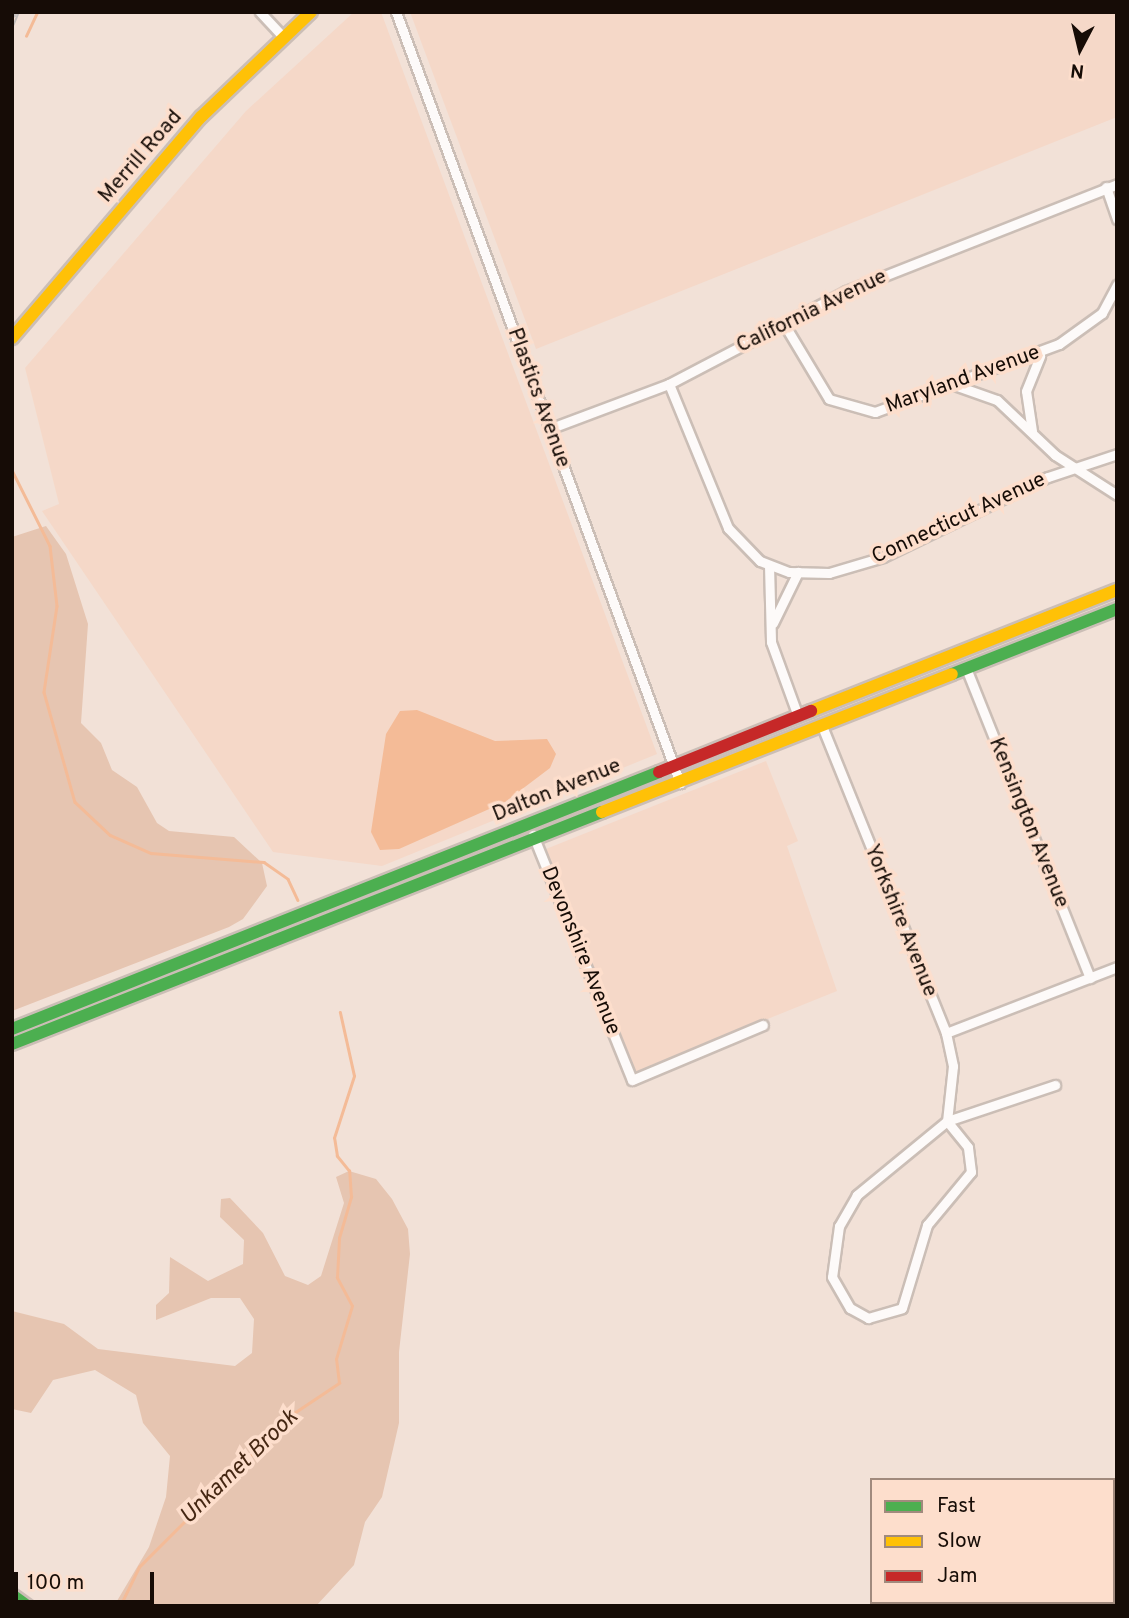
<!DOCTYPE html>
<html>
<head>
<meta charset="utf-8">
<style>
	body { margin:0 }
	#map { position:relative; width:1129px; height:1618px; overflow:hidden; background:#f2e1d7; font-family:Overpass,sans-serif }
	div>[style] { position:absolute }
	.built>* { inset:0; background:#f5d8c8 }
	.green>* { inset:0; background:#e6c5b1 }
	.water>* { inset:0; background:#f4bb97 }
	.stream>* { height:2.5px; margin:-1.25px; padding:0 1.25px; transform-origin:1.25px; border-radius:1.25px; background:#f4bb97 }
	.roads { filter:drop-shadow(2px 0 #cbbeb6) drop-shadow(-2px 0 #cbbeb6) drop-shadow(0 2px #cbbeb6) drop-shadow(0 -2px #cbbeb6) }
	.street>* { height:9px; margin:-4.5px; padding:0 4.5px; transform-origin:4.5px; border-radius:4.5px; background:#fdfaf9 }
	.fast>* { height:12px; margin:-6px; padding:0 6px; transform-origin:6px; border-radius:6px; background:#4caf50 }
	.slow>* { height:12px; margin:-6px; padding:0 6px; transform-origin:6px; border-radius:6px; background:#ffc107 }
	.jam>* { height:12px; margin:-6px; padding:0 6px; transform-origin:6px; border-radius:6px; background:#c62828 }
	.rail>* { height:5px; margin-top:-2.5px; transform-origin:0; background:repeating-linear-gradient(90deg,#fddecc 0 8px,#c3bfbd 0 16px); box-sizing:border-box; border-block:2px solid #c3bfbd }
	span { translate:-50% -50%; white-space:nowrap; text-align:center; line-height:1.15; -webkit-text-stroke:7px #fddecc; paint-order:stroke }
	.street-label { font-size:21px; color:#160c06 }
	.water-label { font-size:23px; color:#452713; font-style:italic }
	.frame { position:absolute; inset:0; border:14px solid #160c06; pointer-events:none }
	.legend { position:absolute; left:870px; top:1478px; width:245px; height:126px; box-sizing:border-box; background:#fddecc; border:2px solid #a18a7d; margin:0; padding:9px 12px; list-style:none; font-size:21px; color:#160c06 }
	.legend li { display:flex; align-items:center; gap:14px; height:35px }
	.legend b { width:35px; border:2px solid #a18a7d }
	.north { position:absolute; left:1045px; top:14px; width:70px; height:70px; -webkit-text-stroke:5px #fddecc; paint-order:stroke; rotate:187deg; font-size:19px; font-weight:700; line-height:28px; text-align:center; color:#160c06 }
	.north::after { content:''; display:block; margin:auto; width:24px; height:32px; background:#160c06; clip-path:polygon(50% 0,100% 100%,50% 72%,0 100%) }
	.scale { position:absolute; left:14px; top:1572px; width:140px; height:32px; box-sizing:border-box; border:4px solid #160c06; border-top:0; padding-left:9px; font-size:21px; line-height:24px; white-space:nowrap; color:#160c06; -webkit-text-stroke:5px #fddecc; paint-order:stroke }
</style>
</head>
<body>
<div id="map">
	<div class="built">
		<div style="clip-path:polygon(354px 12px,381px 12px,657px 754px,382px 866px,273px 852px,42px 511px,59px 504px,25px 368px,246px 111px)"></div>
		<div style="clip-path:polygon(410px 12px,1117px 12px,1117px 117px,536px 349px)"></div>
		<div style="clip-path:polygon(766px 761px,798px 841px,787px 846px,837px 991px,636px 1072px,546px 849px)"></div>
	</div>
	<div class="green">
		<div style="clip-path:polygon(46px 526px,66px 554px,88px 624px,81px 723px,101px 743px,112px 770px,137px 787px,157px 823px,169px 831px,234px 837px,262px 863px,267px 886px,243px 919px,229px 927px,12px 1011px,12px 537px)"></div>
		<div style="clip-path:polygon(349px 1171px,376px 1179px,392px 1199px,408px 1229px,410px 1254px,399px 1352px,399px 1423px,382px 1497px,365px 1522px,354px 1565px,316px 1606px,114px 1606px,149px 1547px,166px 1497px,170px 1456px,143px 1423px,136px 1395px,95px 1370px,53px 1380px,31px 1413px,12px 1409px,12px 1311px,64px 1324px,98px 1349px,235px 1366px,252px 1353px,254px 1319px,240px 1298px,211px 1298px,156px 1320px,156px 1305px,169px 1293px,170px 1257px,208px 1281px,243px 1264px,244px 1240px,220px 1217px,221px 1199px,230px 1198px,263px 1233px,285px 1276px,308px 1285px,321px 1276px,344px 1203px,336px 1177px)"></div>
	</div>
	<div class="water">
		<div style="clip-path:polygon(417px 710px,495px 741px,547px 739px,556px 754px,550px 768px,505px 802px,399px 849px,380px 850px,371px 832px,386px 734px,400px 711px)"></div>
	</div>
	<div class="stream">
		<div style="left:26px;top:36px;width:26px;rotate:-65deg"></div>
		<div style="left:12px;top:470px;width:85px;rotate:63.4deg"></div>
		<div style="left:50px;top:546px;width:60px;rotate:83.3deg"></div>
		<div style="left:57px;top:606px;width:87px;rotate:98.6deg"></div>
		<div style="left:44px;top:692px;width:114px;rotate:74.3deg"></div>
		<div style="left:75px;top:802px;width:48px;rotate:43.3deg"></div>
		<div style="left:110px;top:835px;width:45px;rotate:23.7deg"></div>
		<div style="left:151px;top:853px;width:113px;rotate:4.6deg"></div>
		<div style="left:264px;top:862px;width:29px;rotate:35deg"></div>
		<div style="left:288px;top:879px;width:23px;rotate:65deg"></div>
		<div style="left:120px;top:1606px;width:43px;rotate:-64deg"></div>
		<div style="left:139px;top:1567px;width:215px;rotate:-45deg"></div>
		<div style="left:291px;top:1415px;width:58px;rotate:-33.7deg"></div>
		<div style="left:339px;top:1383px;width:24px;rotate:-97deg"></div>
		<div style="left:336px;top:1359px;width:55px;rotate:-73.2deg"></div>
		<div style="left:352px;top:1306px;width:32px;rotate:-118deg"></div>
		<div style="left:337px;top:1278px;width:40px;rotate:-87.1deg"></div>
		<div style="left:339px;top:1238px;width:43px;rotate:-73.7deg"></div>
		<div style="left:351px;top:1197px;width:26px;rotate:-94deg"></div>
		<div style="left:349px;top:1171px;width:19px;rotate:-129deg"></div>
		<div style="left:337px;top:1156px;width:18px;rotate:-99deg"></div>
		<div style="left:334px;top:1138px;width:65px;rotate:-72.1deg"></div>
		<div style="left:354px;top:1076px;width:65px;rotate:-102.5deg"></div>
	</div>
	<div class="roads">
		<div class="street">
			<div style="left:260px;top:12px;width:34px;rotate:47deg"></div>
			<div style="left:396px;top:12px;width:822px;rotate:69.78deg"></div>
			<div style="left:1106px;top:187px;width:34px;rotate:71deg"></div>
			<div style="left:784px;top:324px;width:87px;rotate:59deg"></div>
			<div style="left:829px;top:399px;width:48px;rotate:15.8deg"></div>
			<div style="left:875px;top:412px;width:196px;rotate:-20.3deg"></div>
			<div style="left:1059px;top:344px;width:53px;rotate:-35.8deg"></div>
			<div style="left:1102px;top:313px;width:32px;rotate:-62deg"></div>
			<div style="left:669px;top:384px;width:156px;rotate:67.7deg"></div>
			<div style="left:728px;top:528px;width:46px;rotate:45.9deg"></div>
			<div style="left:760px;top:561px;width:31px;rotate:21deg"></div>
			<div style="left:789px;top:572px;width:40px;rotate:1.4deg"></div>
			<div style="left:829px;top:573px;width:56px;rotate:-16.5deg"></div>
			<div style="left:883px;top:557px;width:183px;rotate:-25.9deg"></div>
			<div style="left:1048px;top:477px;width:73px;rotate:-18.4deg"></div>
			<div style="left:957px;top:386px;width:42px;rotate:19.3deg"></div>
			<div style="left:997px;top:400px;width:80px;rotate:43.5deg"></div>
			<div style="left:1055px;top:455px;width:74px;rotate:32.8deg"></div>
			<div style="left:549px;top:429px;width:128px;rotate:-20.6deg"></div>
			<div style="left:669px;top:384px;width:200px;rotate:-27.7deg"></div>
			<div style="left:846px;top:291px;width:291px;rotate:-21.5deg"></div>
			<div style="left:1032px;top:431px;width:40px;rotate:-98.5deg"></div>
			<div style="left:1026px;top:391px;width:38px;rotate:-68deg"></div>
			<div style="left:769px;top:565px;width:77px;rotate:88.5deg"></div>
			<div style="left:771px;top:642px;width:79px;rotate:70deg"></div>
			<div style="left:773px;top:623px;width:57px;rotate:-63.9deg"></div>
			<div style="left:966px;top:668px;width:334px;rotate:68.2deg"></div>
			<div style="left:822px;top:726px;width:331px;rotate:68deg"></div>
			<div style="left:946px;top:1033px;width:34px;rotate:78deg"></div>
			<div style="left:953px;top:1066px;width:55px;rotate:96.2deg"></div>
			<div style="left:947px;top:1121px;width:117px;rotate:140.6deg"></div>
			<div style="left:857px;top:1195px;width:36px;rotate:120deg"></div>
			<div style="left:839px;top:1226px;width:51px;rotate:97.8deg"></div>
			<div style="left:832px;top:1277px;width:36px;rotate:60deg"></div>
			<div style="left:850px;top:1308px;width:21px;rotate:29deg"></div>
			<div style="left:868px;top:1318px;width:35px;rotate:-16deg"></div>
			<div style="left:902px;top:1308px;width:87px;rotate:-73.2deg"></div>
			<div style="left:927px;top:1225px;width:69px;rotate:-50.3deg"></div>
			<div style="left:971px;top:1172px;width:25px;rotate:-97deg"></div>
			<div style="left:968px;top:1147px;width:33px;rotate:-129deg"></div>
			<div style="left:947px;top:1121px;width:114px;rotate:-18.4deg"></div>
			<div style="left:533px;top:835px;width:264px;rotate:68deg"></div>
			<div style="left:632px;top:1080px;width:142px;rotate:-22.8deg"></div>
			<div style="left:946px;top:1033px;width:183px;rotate:-21.1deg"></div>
		</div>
		<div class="fast">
			<div style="left:952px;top:674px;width:177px;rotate:-21.5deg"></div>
			<div style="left:12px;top:1029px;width:696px;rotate:-21.66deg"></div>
			<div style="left:12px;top:1044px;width:634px;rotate:-21.47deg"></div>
			<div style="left:12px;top:1595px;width:19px;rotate:36deg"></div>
		</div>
		<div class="slow">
			<div style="left:12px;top:338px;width:291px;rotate:-49.5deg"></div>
			<div style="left:201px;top:117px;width:152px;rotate:-43.7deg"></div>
			<div style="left:811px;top:711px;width:329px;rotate:-21.6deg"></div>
			<div style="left:602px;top:812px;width:376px;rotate:-21.5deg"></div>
		</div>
		<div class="jam">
			<div style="left:659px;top:772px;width:164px;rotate:-21.9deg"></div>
		</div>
	</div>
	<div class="rail">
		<div style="left:12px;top:24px;width:13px;rotate:-67deg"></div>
	</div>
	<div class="street-label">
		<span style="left:141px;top:157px;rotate:-49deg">Merrill Road</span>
		<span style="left:812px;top:312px;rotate:-26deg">California Avenue</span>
		<span style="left:963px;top:380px;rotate:-20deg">Maryland Avenue</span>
		<span style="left:538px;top:398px;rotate:70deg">Plastics Avenue</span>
		<span style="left:959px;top:519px;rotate:-25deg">Connecticut Avenue</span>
		<span style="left:557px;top:791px;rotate:-22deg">Dalton Avenue</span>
		<span style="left:1028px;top:823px;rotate:68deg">Kensington Avenue</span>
		<span style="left:900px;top:921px;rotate:68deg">Yorkshire Avenue</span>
		<span style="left:580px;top:951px;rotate:68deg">Devonshire Avenue</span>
	</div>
	<div class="water-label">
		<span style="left:240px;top:1468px;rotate:-44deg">Unkamet Brook</span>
	</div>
	<div class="frame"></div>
	<ul class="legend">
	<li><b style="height:9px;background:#4caf50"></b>Fast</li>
	<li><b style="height:9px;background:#ffc107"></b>Slow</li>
	<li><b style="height:9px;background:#c62828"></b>Jam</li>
	</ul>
	<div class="north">N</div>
	<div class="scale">100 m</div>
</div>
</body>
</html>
